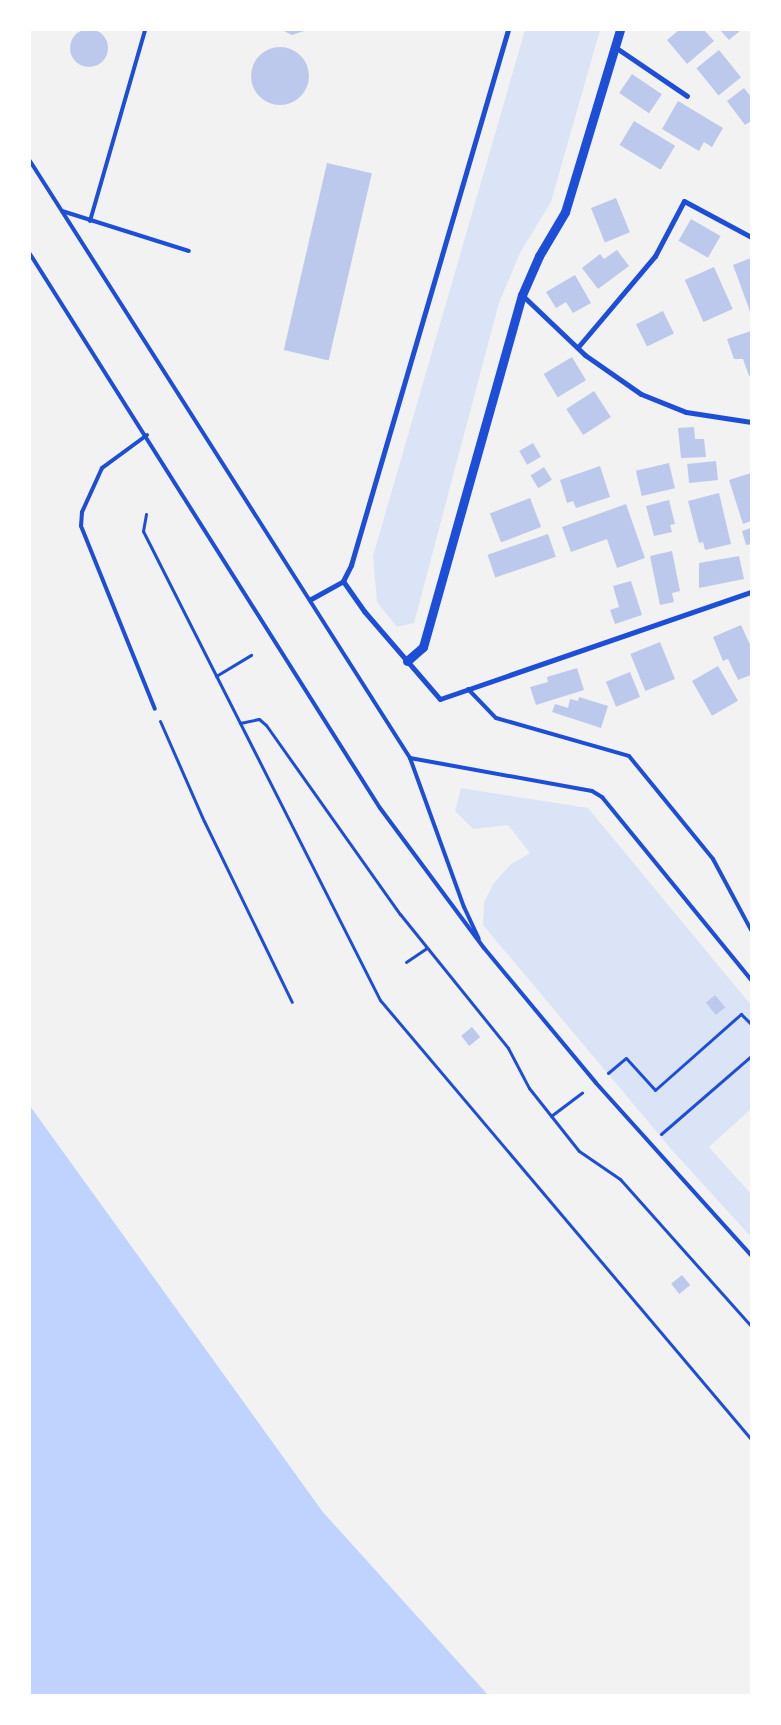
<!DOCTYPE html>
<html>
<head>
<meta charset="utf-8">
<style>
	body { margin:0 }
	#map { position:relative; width:781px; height:1725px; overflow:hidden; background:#f2f2f2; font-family:Figtree,sans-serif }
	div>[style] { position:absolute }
	.green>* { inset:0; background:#dbe4f7 }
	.water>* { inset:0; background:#bfd3fe }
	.pier>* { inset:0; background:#f2f2f2 }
	.building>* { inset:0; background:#bdc9ec; transform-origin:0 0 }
	.round { border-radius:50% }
	.path>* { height:3px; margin:-1.5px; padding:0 1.5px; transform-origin:1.5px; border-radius:1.5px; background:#1d4ed8 }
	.service>* { height:4px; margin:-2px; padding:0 2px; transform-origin:2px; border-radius:2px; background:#1d4ed8 }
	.minor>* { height:5px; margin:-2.5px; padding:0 2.5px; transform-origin:2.5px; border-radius:2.5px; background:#1d4ed8 }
	.tertiary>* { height:9px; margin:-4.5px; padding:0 4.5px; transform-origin:4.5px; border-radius:4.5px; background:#1d4ed8 }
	span { translate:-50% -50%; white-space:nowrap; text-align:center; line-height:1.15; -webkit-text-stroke:4.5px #fff; paint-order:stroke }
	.frame { position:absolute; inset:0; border:31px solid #fff; pointer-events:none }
</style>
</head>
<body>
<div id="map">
	<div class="green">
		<div style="clip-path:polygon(525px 30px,600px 30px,551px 202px,520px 253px,499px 303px,414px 623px,397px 627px,377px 602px,373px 556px)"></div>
		<div style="clip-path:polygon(461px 788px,588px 808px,751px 1005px,751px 1109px,709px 1147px,751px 1194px,751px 1237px,671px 1149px,483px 925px,484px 902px,494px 883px,510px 865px,530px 853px,508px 825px,473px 829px,455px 811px)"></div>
	</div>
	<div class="water">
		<div style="clip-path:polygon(30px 1106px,323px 1512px,488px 1695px,30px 1695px)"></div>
	</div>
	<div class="pier">
		<div style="clip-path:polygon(30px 1103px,324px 1510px,490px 1695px,323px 1512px)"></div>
	</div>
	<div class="building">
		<div class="round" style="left:70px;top:29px;width:38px;height:38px"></div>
		<div style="clip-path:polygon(282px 30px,307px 30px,292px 35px)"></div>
		<div style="clip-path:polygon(679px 30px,704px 30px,714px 41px,687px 64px,667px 40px)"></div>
		<div style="clip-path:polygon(720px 30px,741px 30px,729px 40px)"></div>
		<div class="round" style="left:251px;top:47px;width:58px;height:58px"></div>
		<div style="left:719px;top:50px;width:35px;height:29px;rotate:51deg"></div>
		<div style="left:632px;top:74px;width:36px;height:23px;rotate:34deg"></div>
		<div style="clip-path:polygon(744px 88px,751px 97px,751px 121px,745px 125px,727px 101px)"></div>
		<div style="clip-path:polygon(678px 101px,723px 128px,712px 147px,704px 142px,699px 151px,662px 129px)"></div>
		<div style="left:634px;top:121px;width:48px;height:28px;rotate:31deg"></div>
		<div style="left:327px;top:163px;width:46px;height:192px;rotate:13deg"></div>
		<div style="left:616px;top:198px;width:37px;height:27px;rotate:68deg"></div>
		<div style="left:691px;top:219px;width:34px;height:25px;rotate:30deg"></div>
		<div style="clip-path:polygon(617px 250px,629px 266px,598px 289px,582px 268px,600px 254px,604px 259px)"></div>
		<div style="clip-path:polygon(751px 258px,751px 314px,733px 265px)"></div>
		<div style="left:714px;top:267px;width:46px;height:32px;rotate:66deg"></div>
		<div style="clip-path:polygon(575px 275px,591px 303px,573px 313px,566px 302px,556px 308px,546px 292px)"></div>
		<div style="left:663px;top:311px;width:25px;height:30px;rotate:64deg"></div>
		<div style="clip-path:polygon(751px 331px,751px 375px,749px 376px,743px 359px,734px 359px,727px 339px)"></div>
		<div style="left:572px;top:357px;width:27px;height:33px;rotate:59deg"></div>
		<div style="left:594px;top:391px;width:31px;height:33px;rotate:57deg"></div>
		<div style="clip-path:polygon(694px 427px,695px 439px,704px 439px,706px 457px,681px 458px,678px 428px)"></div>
		<div style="left:533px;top:443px;width:16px;height:16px;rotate:60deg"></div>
		<div style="left:716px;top:461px;width:19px;height:29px;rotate:84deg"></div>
		<div style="left:669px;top:463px;width:26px;height:34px;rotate:77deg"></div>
		<div style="clip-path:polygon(600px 466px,610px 497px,576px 508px,573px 501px,567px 503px,560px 480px)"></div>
		<div style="left:544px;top:467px;width:15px;height:16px;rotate:58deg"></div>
		<div style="clip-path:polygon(751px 473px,751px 521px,743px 524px,729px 480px)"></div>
		<div style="clip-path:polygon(719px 493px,731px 544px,705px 550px,703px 542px,699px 543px,688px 501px)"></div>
		<div style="left:530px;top:498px;width:31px;height:43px;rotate:69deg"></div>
		<div style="clip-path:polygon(669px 500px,675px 524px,670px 525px,672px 532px,654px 536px,646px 506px)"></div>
		<div style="clip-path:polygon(626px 504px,645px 558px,617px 568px,607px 539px,571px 552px,562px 527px)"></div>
		<div style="clip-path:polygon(751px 528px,751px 544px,746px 545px,742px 531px)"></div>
		<div style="left:548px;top:534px;width:24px;height:64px;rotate:71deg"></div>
		<div style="clip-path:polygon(672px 551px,680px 591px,672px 593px,674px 602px,660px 605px,650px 556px)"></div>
		<div style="clip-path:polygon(739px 556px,744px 579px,699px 588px,699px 563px)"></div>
		<div style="clip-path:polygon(631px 581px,642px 615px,615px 624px,610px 610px,619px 607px,613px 586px)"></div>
		<div style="clip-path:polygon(741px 625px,751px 647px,751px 675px,738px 680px,728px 659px,723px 661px,713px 637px)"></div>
		<div style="left:660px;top:642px;width:40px;height:32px;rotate:68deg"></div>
		<div style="left:718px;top:666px;width:40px;height:30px;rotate:60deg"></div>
		<div style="clip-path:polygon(577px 668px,584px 690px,536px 705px,530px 687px,548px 682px,547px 677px)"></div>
		<div style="left:630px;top:672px;width:27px;height:26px;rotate:68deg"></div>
		<div style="clip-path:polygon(579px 697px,608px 706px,601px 728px,552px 712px,555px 704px,568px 708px,570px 699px,578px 701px)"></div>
		<div style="left:715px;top:995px;width:16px;height:12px;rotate:50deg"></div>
		<div style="left:472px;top:1027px;width:13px;height:14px;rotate:51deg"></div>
		<div style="left:682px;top:1275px;width:13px;height:14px;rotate:51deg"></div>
	</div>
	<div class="path">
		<div style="left:146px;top:514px;width:17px;rotate:100deg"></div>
		<div style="left:143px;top:531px;width:525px;rotate:63.19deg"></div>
		<div style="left:380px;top:1000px;width:575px;rotate:49.8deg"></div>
		<div style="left:216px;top:676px;width:41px;rotate:-31deg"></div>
		<div style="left:160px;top:721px;width:109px;rotate:66.3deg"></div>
		<div style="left:204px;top:821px;width:201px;rotate:64.1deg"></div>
		<div style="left:240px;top:723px;width:19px;rotate:-12deg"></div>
		<div style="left:259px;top:719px;width:9px;rotate:41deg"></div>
		<div style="left:266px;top:725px;width:232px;rotate:54.7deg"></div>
		<div style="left:400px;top:914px;width:172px;rotate:51.1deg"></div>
		<div style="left:508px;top:1048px;width:45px;rotate:62.3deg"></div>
		<div style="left:529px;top:1088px;width:80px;rotate:51.6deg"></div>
		<div style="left:579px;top:1151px;width:50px;rotate:34.3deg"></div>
		<div style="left:620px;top:1179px;width:197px;rotate:48.3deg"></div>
		<div style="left:406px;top:962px;width:25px;rotate:-34deg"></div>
		<div style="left:608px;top:1073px;width:23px;rotate:-40deg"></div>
		<div style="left:626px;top:1058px;width:43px;rotate:47.8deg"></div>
		<div style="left:655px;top:1090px;width:115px;rotate:-41.5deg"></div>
		<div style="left:741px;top:1014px;width:14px;rotate:45deg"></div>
		<div style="left:551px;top:1116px;width:39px;rotate:-37deg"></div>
		<div style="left:661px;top:1134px;width:119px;rotate:-40.9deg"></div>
	</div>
	<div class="service">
		<div style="left:30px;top:161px;width:708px;rotate:57.52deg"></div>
		<div style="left:410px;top:758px;width:185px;rotate:10.3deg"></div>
		<div style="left:592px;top:791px;width:12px;rotate:31deg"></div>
		<div style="left:602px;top:797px;width:236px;rotate:50.8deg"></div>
		<div style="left:62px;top:211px;width:133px;rotate:17.5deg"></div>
		<div style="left:90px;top:221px;width:199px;rotate:-73.9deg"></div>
		<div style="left:30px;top:254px;width:655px;rotate:57.72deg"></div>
		<div style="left:380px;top:808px;width:174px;rotate:53.4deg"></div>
		<div style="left:484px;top:948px;width:175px;rotate:50.3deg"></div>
		<div style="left:596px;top:1083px;width:232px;rotate:48deg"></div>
		<div style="left:147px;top:435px;width:56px;rotate:143.7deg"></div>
		<div style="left:102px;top:468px;width:48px;rotate:114.4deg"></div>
		<div style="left:82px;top:512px;width:14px;rotate:94deg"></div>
		<div style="left:81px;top:526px;width:197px;rotate:68deg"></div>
		<div style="left:468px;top:689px;width:40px;rotate:46deg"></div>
		<div style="left:496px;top:718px;width:138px;rotate:15.9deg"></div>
		<div style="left:629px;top:756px;width:133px;rotate:50.8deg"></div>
		<div style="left:713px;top:859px;width:81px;rotate:61.8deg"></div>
		<div style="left:410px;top:758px;width:158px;rotate:70.1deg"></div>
		<div style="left:464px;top:907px;width:35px;rotate:65deg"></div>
	</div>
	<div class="minor">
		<div style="left:615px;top:47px;width:87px;rotate:34.2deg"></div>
		<div style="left:522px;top:295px;width:87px;rotate:43.6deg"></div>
		<div style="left:585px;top:355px;width:68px;rotate:34.9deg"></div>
		<div style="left:641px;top:394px;width:48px;rotate:21.8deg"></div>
		<div style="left:686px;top:412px;width:66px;rotate:8.7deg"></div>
		<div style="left:578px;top:347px;width:119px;rotate:-49.8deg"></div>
		<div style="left:655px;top:256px;width:62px;rotate:-62.2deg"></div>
		<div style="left:684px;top:201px;width:76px;rotate:28.2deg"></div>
		<div style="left:343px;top:581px;width:37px;rotate:55deg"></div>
		<div style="left:364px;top:611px;width:116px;rotate:49.2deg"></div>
		<div style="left:440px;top:699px;width:329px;rotate:-19deg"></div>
		<div style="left:311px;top:599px;width:37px;rotate:-29deg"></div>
		<div style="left:343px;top:581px;width:18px;rotate:-63deg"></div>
		<div style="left:351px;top:565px;width:558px;rotate:-73.65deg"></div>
	</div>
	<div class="tertiary">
		<div style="left:407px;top:661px;width:21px;rotate:-41deg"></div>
		<div style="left:423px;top:647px;width:366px;rotate:-74.3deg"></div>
		<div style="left:522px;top:295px;width:43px;rotate:-66.4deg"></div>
		<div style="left:539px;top:256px;width:51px;rotate:-59.4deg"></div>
		<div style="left:565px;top:212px;width:190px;rotate:-73.2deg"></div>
	</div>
	<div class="frame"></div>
</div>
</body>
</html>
